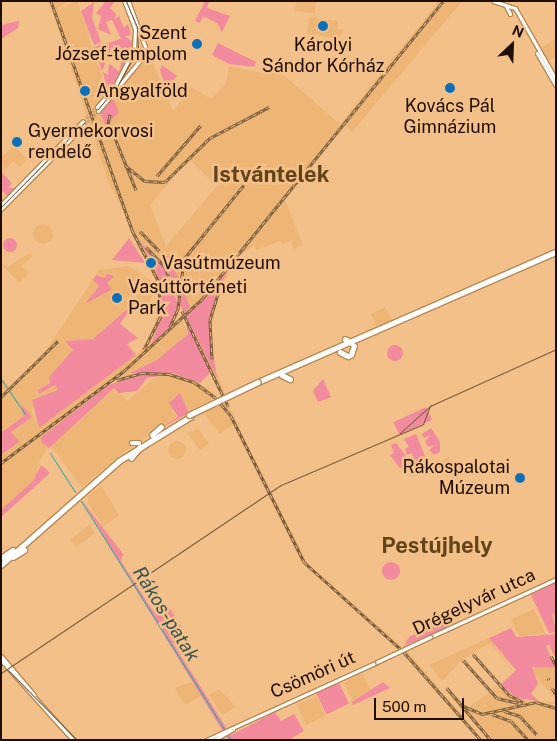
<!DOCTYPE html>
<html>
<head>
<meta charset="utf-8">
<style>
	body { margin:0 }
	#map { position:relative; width:557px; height:741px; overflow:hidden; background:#f2c088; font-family:"Public Sans",sans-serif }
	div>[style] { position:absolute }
	.built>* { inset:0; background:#edb677; transform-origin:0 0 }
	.round { border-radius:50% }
	.green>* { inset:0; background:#f18b9d; transform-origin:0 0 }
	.stream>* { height:1px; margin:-0.5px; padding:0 0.5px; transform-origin:0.5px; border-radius:0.5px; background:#38a9a2 }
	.secondary-tunnel>* { height:3px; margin-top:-1.5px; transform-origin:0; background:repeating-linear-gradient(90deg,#d2a574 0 3px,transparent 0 4.5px) }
	.roads { filter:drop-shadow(1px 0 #b88952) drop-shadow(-1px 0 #b88952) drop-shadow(0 1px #b88952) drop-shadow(0 -1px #b88952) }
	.secondary>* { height:3px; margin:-1.5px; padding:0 1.5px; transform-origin:1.5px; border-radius:1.5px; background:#fff }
	.primary>* { height:4.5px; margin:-2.25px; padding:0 2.25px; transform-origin:2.25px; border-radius:2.25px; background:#fff }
	.tram>* { height:1px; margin:-0.5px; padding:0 0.5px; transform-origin:0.5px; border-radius:0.5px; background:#7a5b3b }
	.rail>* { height:3px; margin-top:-1.5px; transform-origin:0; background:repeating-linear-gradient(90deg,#f2c088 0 4px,#7a5b3b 0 8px); box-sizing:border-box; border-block:1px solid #7a5b3b }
	.bridges { filter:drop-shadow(1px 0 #b88952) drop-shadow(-1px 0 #b88952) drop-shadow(0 1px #b88952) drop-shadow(0 -1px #b88952) }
	.secondary-bridge>* { height:3px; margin:-1.5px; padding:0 1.5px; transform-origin:1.5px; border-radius:1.5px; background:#fff }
	.primary-bridge>* { height:4.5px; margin:-2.25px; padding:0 2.25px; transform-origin:2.25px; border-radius:2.25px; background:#fff }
	.dots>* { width:14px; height:14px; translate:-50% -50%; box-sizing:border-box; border:2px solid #f2c088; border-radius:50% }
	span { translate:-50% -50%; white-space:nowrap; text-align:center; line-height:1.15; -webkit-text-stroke:5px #f2c088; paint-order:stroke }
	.poi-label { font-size:18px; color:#200e00 }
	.right { translate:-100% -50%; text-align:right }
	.left { translate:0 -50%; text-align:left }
	.street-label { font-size:18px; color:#200e00 }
	.water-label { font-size:19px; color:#335552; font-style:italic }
	.district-label { font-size:22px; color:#644318; font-weight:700 }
	.frame { position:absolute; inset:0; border:2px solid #200e00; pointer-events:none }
	.north { position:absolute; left:487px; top:20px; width:50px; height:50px; -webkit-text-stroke:4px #f2c088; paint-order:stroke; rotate:24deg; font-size:14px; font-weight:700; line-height:20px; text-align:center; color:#200e00 }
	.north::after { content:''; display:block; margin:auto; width:18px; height:22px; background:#200e00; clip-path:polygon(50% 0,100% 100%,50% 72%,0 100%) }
	.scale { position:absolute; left:374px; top:698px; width:90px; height:22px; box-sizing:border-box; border:2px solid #200e00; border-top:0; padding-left:6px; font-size:15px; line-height:18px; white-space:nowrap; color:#200e00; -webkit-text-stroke:4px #f2c088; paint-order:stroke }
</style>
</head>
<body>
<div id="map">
	<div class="built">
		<div style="clip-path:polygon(evenodd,49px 1px,68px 1px,57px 10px,77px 1px,107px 92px,97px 103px,105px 125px,116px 107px,112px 97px,150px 56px,173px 111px,191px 87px,211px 99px,226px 84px,229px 66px,267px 74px,280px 72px,340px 124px,439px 1px,462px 1px,352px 132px,344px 125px,285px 200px,303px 245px,294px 249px,291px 241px,282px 244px,280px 241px,256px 250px,254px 245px,237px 258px,216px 297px,210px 341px,215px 368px,238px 426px,308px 564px,408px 652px,483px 740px,399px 647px,306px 565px,234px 424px,220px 434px,203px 412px,220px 403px,215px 398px,189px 411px,180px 394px,172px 411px,178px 417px,125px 451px,82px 487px,50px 445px,40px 459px,36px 479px,1px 517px,1px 455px,19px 442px,11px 432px,25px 415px,1px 433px,1px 376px,10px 387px,44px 353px,99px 270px,129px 266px,150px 280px,154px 291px,150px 303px,133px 303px,93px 339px,65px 341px,74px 350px,40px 394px,55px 385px,58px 390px,31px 409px,39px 428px,136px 355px,150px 338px,160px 304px,155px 274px,108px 181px,49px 1px,189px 159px,217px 186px,166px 246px,150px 205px,189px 159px,49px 1px,141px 243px,163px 265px,177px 299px,170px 274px,161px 260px,169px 256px,190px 307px,173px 324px,179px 306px,183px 312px,179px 302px,172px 323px,151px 345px,161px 318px,162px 293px,154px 264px,141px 243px,49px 1px,226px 273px,210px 317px,214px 370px,200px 341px,186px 320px,228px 408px,208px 388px,183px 375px,132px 372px,151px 365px,188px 334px,182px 320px,226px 273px,49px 1px,145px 373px,160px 373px,127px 401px,115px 388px,102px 397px,120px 379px,145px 373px)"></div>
		<div style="clip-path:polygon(296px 1px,316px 1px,315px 13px,295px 11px)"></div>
		<div style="clip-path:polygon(309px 17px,338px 21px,338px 29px,345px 30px,338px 38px,307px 35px)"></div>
		<div style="clip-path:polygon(555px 39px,556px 57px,547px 62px,542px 47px)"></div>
		<div style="clip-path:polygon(13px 146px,27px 159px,20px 167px,13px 161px,4px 171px,1px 158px)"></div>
		<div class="round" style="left:33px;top:224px;width:20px;height:20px"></div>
		<div style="clip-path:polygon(29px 253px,33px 256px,22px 266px,29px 273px,19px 283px,1px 264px,8px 267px)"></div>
		<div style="left:385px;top:307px;width:18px;height:16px;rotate:63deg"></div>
		<div style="clip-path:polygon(198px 429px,209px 443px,200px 450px,187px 433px)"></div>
		<div class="round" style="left:168px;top:441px;width:18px;height:18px"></div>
		<div style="clip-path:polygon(450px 457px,447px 465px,453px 472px,447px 477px,436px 463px)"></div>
		<div style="clip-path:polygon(101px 485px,119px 515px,103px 527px,88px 503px,88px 496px)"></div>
		<div style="clip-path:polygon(90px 524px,95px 533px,76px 547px,70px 540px)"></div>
		<div style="clip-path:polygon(534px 609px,545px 633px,519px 636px,511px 619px)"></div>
		<div style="clip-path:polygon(489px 638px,514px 672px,490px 643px,463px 659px,442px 681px,429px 665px)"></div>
		<div style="clip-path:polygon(532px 667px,556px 668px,556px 699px,535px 676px)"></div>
		<div style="left:362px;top:673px;width:21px;height:21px;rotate:62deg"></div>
		<div style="clip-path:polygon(192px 682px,201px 696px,185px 705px,175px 688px)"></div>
		<div style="clip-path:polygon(501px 684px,527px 701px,554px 702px,556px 740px,488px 740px,444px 689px,447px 686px,468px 708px)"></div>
		<div style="clip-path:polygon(219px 689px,236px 707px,222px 715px,209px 695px)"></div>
		<div style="left:317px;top:696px;width:22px;height:22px;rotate:66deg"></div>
	</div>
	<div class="green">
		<div style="clip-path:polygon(106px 1px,115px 1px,110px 8px,116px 14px,114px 19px,119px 16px,124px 28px,128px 24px,131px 35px,125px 36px,134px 43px,132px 49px,127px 59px,130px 48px,121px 56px,111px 49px,102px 71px,94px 47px,121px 39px,112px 20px,106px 22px,111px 35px,98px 29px,101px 16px,96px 13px)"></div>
		<div style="clip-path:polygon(205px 1px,209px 1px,207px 8px,230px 16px,222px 32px,217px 23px,203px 16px,200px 23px,195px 21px)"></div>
		<div style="clip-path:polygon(94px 2px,92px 18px,101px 42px,94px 45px,81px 11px)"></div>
		<div style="clip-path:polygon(19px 21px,18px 28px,1px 39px,1px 25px)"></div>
		<div style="clip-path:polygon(218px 43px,256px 62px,254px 67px,229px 64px,212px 55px)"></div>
		<div style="clip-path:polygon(122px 59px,126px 61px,108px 94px,103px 72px,108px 75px,109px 63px,119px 72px)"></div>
		<div style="clip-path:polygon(162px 65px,177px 76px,166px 88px,160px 70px)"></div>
		<div style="clip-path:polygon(112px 97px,119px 112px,105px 126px,100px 110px)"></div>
		<div style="clip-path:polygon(1px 172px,12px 183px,8px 188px,16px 188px,8px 196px,1px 190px)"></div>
		<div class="round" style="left:3px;top:238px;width:14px;height:14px"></div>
		<div style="clip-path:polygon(129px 238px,142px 258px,145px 263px,112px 260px)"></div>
		<div style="clip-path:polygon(138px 239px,165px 268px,178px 305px,169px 328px,151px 345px,161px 318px,162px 293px,154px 264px)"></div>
		<div style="clip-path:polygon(169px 255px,190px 307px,184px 313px,160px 259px)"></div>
		<div style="clip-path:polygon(228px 270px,215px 297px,209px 327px,217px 378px,186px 316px)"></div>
		<div style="clip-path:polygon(107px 274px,114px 276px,107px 283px,112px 289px,85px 304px,99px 286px,93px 280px,96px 275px,105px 278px)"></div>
		<div style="clip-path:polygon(134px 303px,120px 324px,138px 338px,127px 344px,136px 355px,39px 428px,32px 400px,58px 390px,55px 385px,39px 394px,38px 390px,50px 383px,49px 377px,73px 350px,65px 341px,93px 339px)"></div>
		<div style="clip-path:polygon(185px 318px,212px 371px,200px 383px,173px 373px,130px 373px,157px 360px,188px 334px)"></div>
		<div class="round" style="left:387px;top:345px;width:16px;height:16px"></div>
		<div style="clip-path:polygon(145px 373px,160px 376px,147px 378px,137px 391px,119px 393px,114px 388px,49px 448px,41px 442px,41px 437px,109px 385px)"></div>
		<div style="clip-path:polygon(323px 379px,331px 397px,318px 402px,313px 391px)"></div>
		<div style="clip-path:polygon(180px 393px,189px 413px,156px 431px,178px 417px,169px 403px)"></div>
		<div style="clip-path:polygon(21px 404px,32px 417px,11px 432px,19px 442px,1px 455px,1px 433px,24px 416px)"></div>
		<div style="left:426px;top:407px;width:14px;height:36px;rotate:65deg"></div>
		<div style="clip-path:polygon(431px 428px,440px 442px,440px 452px,434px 455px,429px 450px,435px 445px,428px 447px,425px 441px,431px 435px,424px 438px,422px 434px)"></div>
		<div style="clip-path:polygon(416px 434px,426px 458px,426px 463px,417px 466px,412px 453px,407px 455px,405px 449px,409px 447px,404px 439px)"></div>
		<div style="clip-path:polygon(396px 443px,406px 456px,406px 466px,400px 468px,390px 455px,394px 453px,391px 445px)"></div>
		<div style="clip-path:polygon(41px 465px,50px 473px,1px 517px,1px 510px,33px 481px)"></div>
		<div style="clip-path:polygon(81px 499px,123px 554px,121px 561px,153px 611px,169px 607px,186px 635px,173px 643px,231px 735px,275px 712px,281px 721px,294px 714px,304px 731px,289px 740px,228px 740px)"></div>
		<div class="round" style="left:382px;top:562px;width:18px;height:18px"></div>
		<div style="clip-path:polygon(556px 579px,556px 616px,552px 613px,556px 632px,549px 633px,530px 593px)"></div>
		<div style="clip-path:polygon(452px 619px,454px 625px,404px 646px,409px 637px)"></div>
		<div style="clip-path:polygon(511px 628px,516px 637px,556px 634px,556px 659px,549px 645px,546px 646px,556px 668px,532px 667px,538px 684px,531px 694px,539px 701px,516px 698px,501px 684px,516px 670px,489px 638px)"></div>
		<div style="left:338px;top:681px;width:25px;height:25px;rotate:64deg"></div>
		<div style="clip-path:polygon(383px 682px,390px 688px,353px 705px,352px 702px)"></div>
	</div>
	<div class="stream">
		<div style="left:1px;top:379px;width:42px;rotate:55.6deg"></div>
		<div style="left:50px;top:453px;width:46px;rotate:57.3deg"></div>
		<div style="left:81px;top:501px;width:269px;rotate:57.9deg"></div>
		<div style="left:228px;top:735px;width:6px;rotate:59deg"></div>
	</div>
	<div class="secondary-tunnel">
		<div style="left:83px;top:121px;width:20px;rotate:-45deg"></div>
		<div style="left:84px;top:125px;width:20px;rotate:-45deg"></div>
	</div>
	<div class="roads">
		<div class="secondary">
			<div style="left:493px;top:1px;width:23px;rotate:18deg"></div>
			<div style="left:515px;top:8px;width:83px;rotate:60.3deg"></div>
			<div style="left:506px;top:6px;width:9px;rotate:63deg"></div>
			<div style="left:537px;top:53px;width:38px;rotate:60deg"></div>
			<div style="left:97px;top:107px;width:28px;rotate:-49deg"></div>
			<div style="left:115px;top:86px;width:42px;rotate:-62.8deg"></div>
			<div style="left:134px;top:49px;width:20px;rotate:-87deg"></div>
			<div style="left:135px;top:29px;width:30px;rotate:-111deg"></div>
			<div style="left:98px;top:111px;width:77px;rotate:-50.3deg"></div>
			<div style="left:147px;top:52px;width:54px;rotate:-110.4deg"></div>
			<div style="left:1px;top:205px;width:117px;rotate:-45.7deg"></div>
			<div style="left:1px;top:209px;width:118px;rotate:-45.3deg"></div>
			<div style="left:430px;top:637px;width:139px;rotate:-24.7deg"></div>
			<div style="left:1px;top:656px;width:51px;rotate:49.8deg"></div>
			<div style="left:1px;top:660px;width:108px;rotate:48deg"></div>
			<div style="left:206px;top:740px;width:188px;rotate:-24.5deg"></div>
			<div style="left:214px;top:740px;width:22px;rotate:-30deg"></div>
		</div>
		<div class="primary">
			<div style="left:345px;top:339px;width:8px;rotate:30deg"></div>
			<div style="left:340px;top:352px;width:9px;rotate:27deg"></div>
			<div style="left:351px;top:355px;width:9px;rotate:-72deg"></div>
			<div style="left:282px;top:375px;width:9px;rotate:27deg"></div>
			<div style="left:258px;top:382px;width:325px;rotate:-23.6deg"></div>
			<div style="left:152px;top:435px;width:12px;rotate:-42deg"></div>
			<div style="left:132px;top:443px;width:7px"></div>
			<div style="left:131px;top:458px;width:14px;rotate:-51deg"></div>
			<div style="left:13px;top:557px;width:13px;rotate:-32deg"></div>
			<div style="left:1px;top:558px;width:14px;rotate:-34deg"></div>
			<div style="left:1px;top:565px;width:157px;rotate:-41.4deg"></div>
			<div style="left:119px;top:461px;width:84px;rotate:-31.8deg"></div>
		</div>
	</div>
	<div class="tram">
		<div style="left:98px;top:109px;width:31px;rotate:-50deg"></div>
		<div style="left:118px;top:85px;width:41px;rotate:-60.9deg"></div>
		<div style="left:138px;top:49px;width:22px;rotate:-93deg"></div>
		<div style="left:137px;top:27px;width:28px;rotate:-113deg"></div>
		<div style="left:1px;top:207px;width:118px;rotate:-45.3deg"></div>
		<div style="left:400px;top:433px;width:42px;rotate:-42.1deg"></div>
		<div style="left:8px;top:670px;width:98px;rotate:45.4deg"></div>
		<div style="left:1px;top:673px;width:337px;rotate:-33.9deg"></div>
		<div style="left:281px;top:485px;width:155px;rotate:-23.2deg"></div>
		<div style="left:423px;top:424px;width:19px;rotate:-69deg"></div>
		<div style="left:430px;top:406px;width:138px;rotate:-24.3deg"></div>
	</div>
	<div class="rail">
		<div style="left:51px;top:1px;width:243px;rotate:70.5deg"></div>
		<div style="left:132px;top:230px;width:59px;rotate:62.6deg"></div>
		<div style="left:159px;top:282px;width:36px;rotate:88deg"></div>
		<div style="left:160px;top:318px;width:35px;rotate:117deg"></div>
		<div style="left:111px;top:128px;width:67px;rotate:68deg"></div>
		<div style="left:106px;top:135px;width:21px;rotate:-79deg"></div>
		<div style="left:125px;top:165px;width:26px;rotate:39deg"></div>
		<div style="left:145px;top:181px;width:20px;rotate:3deg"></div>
		<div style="left:165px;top:182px;width:63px;rotate:-44.4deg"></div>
		<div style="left:210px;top:138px;width:67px;rotate:-27.7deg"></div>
		<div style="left:157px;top:176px;width:67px;rotate:-49.2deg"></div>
		<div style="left:140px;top:231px;width:28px;rotate:46deg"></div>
		<div style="left:146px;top:247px;width:28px;rotate:46deg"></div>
		<div style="left:165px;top:267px;width:28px;rotate:69deg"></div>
		<div style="left:182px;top:311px;width:106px;rotate:64.2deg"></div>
		<div style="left:170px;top:327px;width:20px;rotate:-66deg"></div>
		<div style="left:178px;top:309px;width:50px;rotate:-83.2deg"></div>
		<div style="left:184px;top:259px;width:95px;rotate:-51deg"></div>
		<div style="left:212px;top:359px;width:39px;rotate:-93deg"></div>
		<div style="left:210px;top:320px;width:39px;rotate:-73deg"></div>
		<div style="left:117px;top:380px;width:26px;rotate:-16deg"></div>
		<div style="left:142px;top:373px;width:27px;rotate:2deg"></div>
		<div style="left:169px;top:374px;width:26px;rotate:18deg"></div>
		<div style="left:194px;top:382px;width:27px;rotate:36deg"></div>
		<div style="left:216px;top:398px;width:23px;rotate:50deg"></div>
		<div style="left:231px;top:416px;width:163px;rotate:63.4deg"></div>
		<div style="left:304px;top:562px;width:133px;rotate:42deg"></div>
		<div style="left:403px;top:651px;width:118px;rotate:48.8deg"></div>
		<div style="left:1px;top:397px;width:80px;rotate:-44.5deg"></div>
		<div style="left:1px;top:463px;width:154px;rotate:-36.8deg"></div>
		<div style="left:124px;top:371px;width:106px;rotate:-42.7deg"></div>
		<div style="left:202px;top:299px;width:383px;rotate:-51deg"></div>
		<div style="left:473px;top:654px;width:55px;rotate:48.7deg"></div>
		<div style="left:509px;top:695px;width:16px;rotate:27deg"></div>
		<div style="left:551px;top:656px;width:10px;rotate:61deg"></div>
		<div style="left:463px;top:660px;width:51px;rotate:48.2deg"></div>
		<div style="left:497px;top:698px;width:22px;rotate:13deg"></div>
		<div style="left:548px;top:678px;width:2px;rotate:63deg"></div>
		<div style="left:447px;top:688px;width:68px;rotate:49.8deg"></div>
		<div style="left:552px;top:688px;width:7px;rotate:56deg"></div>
		<div style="left:461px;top:705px;width:23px;rotate:23deg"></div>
		<div style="left:482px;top:714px;width:55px;rotate:-12.5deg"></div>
		<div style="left:536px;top:702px;width:21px;rotate:17deg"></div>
		<div style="left:504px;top:711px;width:17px;rotate:17deg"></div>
		<div style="left:520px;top:716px;width:25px;rotate:48deg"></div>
		<div style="left:492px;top:714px;width:20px;rotate:20deg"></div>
		<div style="left:511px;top:721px;width:25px;rotate:48deg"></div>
	</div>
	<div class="bridges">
		<div class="secondary-bridge">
			<div style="left:377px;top:662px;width:59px;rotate:-25.3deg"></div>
		</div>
		<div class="primary-bridge">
			<div style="left:189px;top:415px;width:76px;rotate:-25.6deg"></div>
		</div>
	</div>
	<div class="dots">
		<div style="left:323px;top:26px;background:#0b6fbb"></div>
		<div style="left:197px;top:44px;background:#0b6fbb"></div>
		<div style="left:450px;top:88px;background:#0b6fbb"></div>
		<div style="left:85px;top:91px;background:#0b6fbb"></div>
		<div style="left:17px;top:142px;background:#0b6fbb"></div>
		<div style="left:151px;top:263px;background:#0b6fbb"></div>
		<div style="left:117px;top:298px;background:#0b6fbb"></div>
		<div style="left:520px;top:478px;background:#0b6fbb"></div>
	</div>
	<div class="poi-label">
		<span class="right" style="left:187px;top:44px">Szent<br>József-templom</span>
		<span style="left:323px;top:56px">Károlyi<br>Sándor Kórház</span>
		<span class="left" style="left:96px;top:91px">Angyalföld</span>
		<span style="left:450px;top:117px">Kovács Pál<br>Gimnázium</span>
		<span class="left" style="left:28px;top:142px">Gyermekorvosi<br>rendelő</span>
		<span class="left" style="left:162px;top:263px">Vasútmúzeum</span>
		<span class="left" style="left:128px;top:298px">Vasúttörténeti<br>Park</span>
		<span class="right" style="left:510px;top:478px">Rákospalotai<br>Múzeum</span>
	</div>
	<div class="street-label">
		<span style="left:474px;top:602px;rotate:-25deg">Drégelyvár utca</span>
		<span style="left:313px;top:675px;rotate:-24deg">Csömöri út</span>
	</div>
	<div class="water-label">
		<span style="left:166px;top:614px;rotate:58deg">Rákos-patak</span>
	</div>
	<div class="district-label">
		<span style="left:271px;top:175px">Istvántelek</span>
		<span style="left:437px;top:546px">Pestújhely</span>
	</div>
	<div class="frame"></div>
	<div class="north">N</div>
	<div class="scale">500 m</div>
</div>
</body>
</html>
